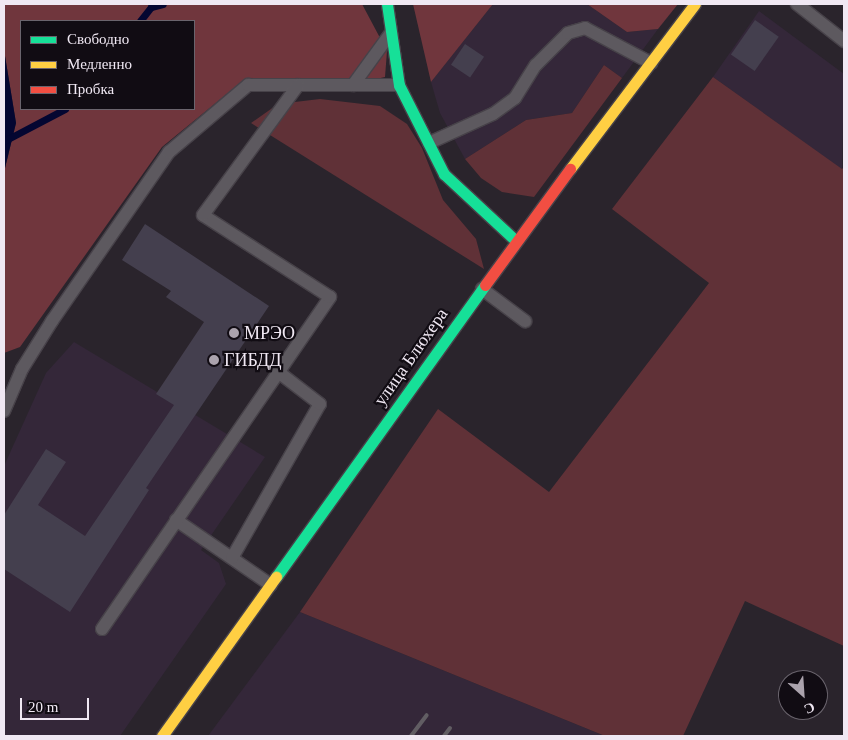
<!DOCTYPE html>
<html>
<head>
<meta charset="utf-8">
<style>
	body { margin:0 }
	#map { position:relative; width:848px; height:740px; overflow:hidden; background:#2a242c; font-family:"Times New Roman",serif }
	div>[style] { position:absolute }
	.built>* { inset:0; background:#342739 }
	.green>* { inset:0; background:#603137 }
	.forest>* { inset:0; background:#70363d }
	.water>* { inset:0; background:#040631 }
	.stream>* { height:7px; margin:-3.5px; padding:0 3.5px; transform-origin:3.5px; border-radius:3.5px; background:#040631 }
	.building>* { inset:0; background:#443f4e; transform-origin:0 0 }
	.roads { filter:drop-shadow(1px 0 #474249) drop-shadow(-1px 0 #474249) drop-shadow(0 1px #474249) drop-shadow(0 -1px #474249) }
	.lane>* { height:12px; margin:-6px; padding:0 6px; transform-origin:6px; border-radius:6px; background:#5d595f }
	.fast>* { height:11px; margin:-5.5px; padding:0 5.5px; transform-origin:5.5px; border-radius:5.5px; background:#16e098 }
	.slow>* { height:11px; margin:-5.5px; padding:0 5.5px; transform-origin:5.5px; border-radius:5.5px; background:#ffcf43 }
	.jam>* { height:11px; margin:-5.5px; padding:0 5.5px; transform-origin:5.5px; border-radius:5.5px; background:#f24e42 }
	.rail>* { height:4px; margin:-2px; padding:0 2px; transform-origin:2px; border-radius:2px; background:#615d63 }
	.dots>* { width:14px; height:14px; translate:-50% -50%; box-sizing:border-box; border:2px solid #110c13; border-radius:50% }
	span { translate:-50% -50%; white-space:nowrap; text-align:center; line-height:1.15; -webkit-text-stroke:4.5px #110c13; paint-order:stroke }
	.poi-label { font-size:18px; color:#f0e8f3 }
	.left { translate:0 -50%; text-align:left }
	.street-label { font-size:18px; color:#f0e8f3 }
	.frame { position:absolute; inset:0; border:5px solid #f0e8f3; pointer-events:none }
	.legend { position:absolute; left:20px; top:20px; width:175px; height:90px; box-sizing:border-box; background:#110c13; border:1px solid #6a646d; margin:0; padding:6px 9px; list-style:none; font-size:15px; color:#f0e8f3 }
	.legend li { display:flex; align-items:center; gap:10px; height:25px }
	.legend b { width:25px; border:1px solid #6a646d }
	.north { position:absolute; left:778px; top:670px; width:50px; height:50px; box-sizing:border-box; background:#110c13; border:1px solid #6a646d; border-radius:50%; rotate:154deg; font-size:14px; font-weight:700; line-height:20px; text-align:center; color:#f0e8f3 }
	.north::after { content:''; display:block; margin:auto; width:18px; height:22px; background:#aba3ad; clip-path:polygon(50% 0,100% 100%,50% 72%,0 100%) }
	.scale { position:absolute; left:20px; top:698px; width:69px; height:22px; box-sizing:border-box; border:2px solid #f0e8f3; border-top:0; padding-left:6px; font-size:15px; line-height:18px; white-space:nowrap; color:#f0e8f3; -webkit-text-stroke:4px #110c13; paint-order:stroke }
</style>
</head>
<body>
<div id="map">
	<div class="built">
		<div style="clip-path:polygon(493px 4px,587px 4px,627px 32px,658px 29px,622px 78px,604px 65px,572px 113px,526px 120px,465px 159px,440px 113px,431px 82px)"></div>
		<div style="clip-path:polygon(759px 11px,844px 74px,842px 170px,713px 77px)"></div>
		<div style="clip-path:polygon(74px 342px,265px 457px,201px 550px,219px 563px,226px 584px,120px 736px,4px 736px,4px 466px,46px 373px)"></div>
		<div style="clip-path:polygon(300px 612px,605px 736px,208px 736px)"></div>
	</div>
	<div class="green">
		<div style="clip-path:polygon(604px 65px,622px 78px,534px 197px,502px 192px,481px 178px,465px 159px,526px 120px,572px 113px)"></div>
		<div style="clip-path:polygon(713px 77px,842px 169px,844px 167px,844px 646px,745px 601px,683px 736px,605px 736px,300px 612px,438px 409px,549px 492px,709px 283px,612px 209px)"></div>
		<div style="clip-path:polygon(320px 99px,380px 106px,407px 124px,422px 148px,443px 200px,476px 239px,484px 269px,251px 123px,278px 104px)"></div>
	</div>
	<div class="forest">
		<div style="clip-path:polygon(evenodd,4px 4px,362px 4px,387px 51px,385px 77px,367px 81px,245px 79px,162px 147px,20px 347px,4px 353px,4px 172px,16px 123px,4px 50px,4px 4px,21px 21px,194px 21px,194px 109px,21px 109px,21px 21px)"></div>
		<div style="clip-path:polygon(413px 4px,493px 4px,431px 82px)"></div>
		<div style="clip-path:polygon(587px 4px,678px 4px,658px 29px,627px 32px)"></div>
	</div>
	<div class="water">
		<div style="clip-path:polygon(4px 50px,16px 123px,4px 172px)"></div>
	</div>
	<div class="stream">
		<div style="left:140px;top:21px;width:18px;rotate:-52deg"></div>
		<div style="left:151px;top:7px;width:12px;rotate:-14deg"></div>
		<div style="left:4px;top:141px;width:69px;rotate:-27.7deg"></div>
	</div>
	<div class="building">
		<div style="left:755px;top:20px;width:29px;height:42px;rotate:35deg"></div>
		<div style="left:465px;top:44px;width:23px;height:25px;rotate:34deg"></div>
		<div style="clip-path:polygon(145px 224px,269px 306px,146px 488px,149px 490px,70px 612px,4px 569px,4px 515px,46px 449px,66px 462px,38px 505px,85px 536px,174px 405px,156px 394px,204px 322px,166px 297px,171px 291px,122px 260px)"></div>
	</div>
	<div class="roads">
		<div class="lane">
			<div style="left:797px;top:4px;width:60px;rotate:38.2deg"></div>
			<div style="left:353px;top:85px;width:63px;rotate:-54deg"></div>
			<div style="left:429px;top:143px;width:70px;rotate:-24.4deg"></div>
			<div style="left:493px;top:114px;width:27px;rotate:-36deg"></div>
			<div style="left:515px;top:98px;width:39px;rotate:-58deg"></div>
			<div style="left:536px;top:65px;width:45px;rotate:-45deg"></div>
			<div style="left:568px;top:33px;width:18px;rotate:-16deg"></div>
			<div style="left:585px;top:28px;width:75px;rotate:27.9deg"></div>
			<div style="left:482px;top:289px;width:54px;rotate:36.7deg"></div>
			<div style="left:4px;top:411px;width:46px;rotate:-66.8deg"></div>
			<div style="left:22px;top:369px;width:57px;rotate:-58deg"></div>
			<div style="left:52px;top:321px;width:206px;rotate:-55.3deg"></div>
			<div style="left:169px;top:152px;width:104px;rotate:-40.3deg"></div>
			<div style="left:248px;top:85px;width:151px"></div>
			<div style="left:176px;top:520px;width:115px;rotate:34.4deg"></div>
			<div style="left:232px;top:558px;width:177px;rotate:-60.3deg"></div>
			<div style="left:320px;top:404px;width:54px;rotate:-142.5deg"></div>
			<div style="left:102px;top:629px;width:403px;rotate:-55.5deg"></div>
			<div style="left:330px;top:297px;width:151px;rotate:-147.2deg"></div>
			<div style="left:203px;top:215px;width:161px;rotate:-53.8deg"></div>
		</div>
		<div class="fast">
			<div style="left:387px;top:4px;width:82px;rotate:81.6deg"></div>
			<div style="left:399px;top:85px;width:100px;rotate:63.2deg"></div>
			<div style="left:444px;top:174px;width:98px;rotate:42.9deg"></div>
			<div style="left:276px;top:577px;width:359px;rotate:-54.4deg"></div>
		</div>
		<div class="slow">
			<div style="left:570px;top:169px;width:207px;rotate:-52.9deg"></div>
			<div style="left:162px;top:736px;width:196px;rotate:-54.4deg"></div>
		</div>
		<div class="jam">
			<div style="left:485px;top:285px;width:144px;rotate:-53.8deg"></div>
		</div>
	</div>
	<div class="rail">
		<div style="left:411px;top:736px;width:26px;rotate:-53deg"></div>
		<div style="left:444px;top:736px;width:10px;rotate:-53deg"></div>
	</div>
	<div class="dots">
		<div style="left:234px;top:333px;background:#aba3ad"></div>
		<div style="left:214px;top:360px;background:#aba3ad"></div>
	</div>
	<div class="poi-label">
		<span class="left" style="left:244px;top:333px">МРЭО</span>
		<span class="left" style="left:224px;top:360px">ГИБДД</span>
	</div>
	<div class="street-label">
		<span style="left:411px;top:357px;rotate:-55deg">улица Блюхера</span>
	</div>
	<div class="frame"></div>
	<ul class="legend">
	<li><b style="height:6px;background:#16e098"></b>Свободно</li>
	<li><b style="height:6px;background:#ffcf43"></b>Медленно</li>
	<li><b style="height:6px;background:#f24e42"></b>Пробка</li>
	</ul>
	<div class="north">С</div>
	<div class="scale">20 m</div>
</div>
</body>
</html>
